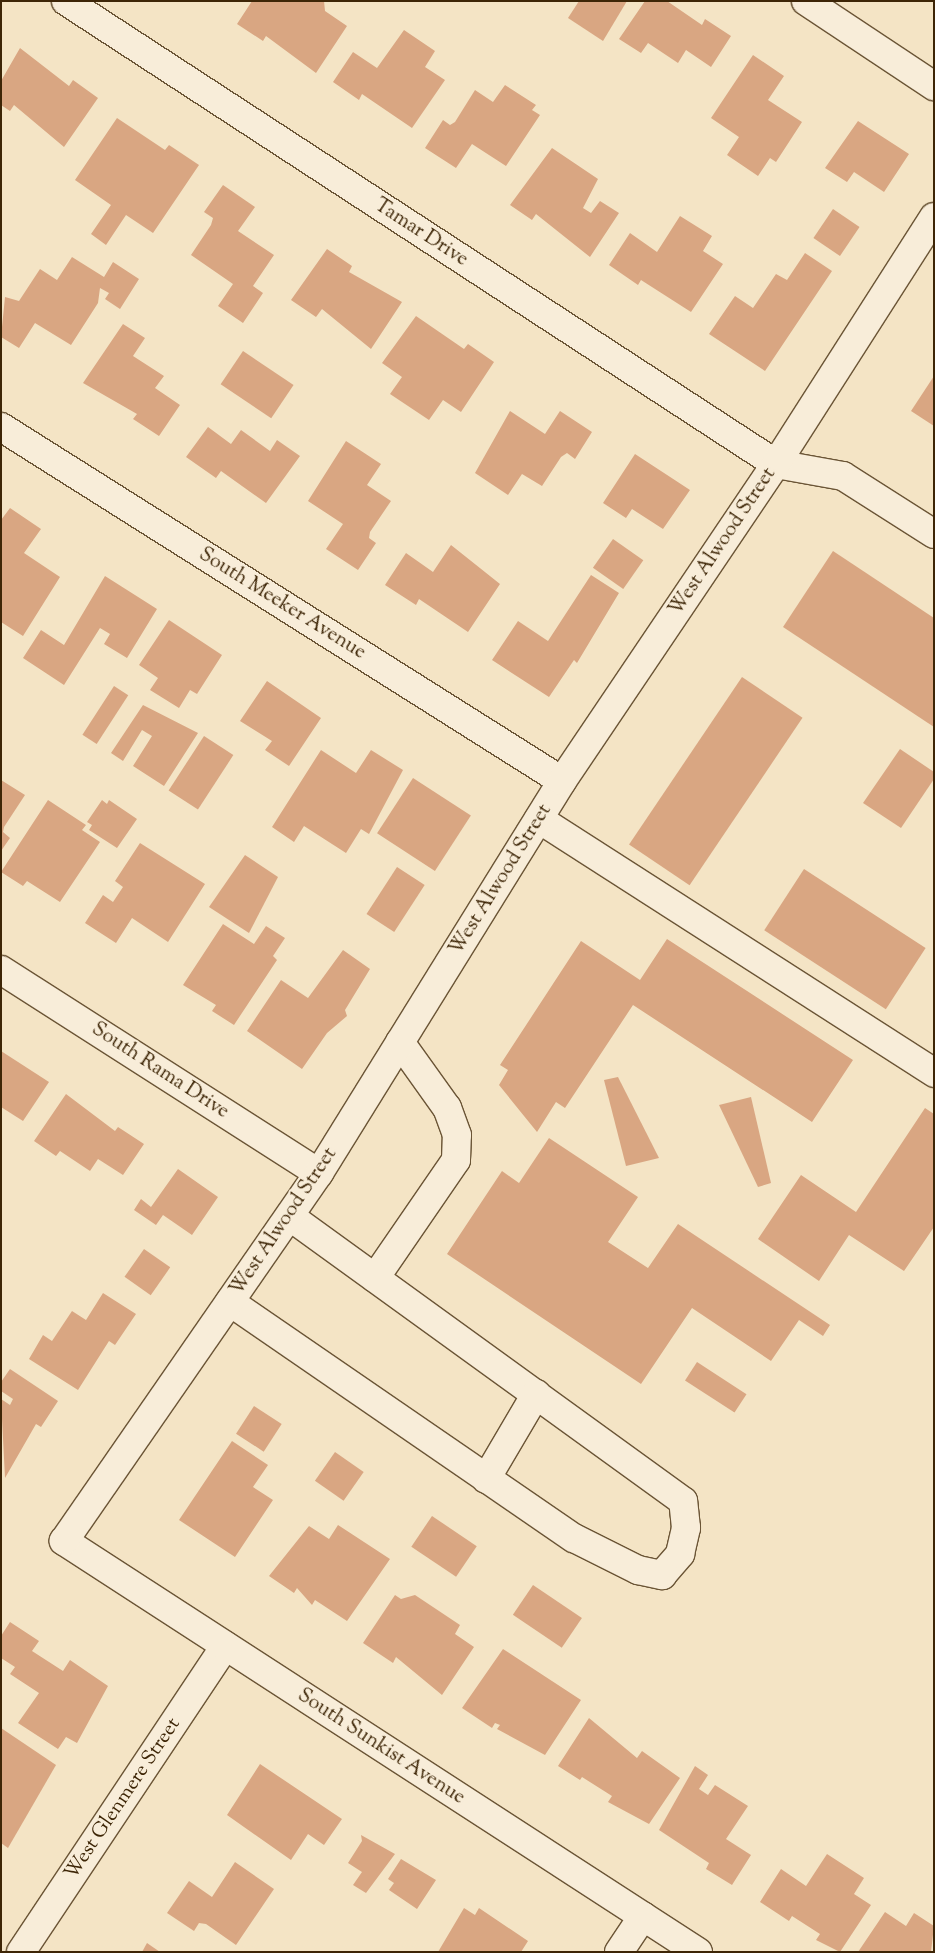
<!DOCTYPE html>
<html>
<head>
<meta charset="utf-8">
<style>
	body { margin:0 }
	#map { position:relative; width:935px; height:1953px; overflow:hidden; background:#f4e4c5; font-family:"Sorts Mill Goudy",serif }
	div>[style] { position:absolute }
	.building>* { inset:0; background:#d9a682; transform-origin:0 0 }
	.roads { filter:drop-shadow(1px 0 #6b5536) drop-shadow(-1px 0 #6b5536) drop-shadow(0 1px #6b5536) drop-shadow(0 -1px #6b5536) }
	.minor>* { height:28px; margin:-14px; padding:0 14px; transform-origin:14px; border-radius:14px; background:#f8edd9 }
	span { translate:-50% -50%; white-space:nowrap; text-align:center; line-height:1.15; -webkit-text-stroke:4px #f8edd9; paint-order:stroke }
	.street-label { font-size:20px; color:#3d2506 }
	.frame { position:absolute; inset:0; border:2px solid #3d2506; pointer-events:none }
</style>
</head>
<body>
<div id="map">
	<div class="building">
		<div style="clip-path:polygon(252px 1px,324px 1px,325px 11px,347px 26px,316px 73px,266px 36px,263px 41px,237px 24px)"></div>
		<div style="clip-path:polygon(579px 1px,627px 1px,603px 41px,568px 18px)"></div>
		<div style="clip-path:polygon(645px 1px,667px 1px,702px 25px,705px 19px,731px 36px,711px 67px,686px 50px,678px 63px,648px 43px,641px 53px,619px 39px)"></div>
		<div style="clip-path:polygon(404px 30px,435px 51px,425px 67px,445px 80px,412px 128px,362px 94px,359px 100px,333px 82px,353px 52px,377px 68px)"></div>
		<div style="clip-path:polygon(20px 48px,69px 86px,73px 80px,98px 98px,64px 147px,14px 105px,10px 111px,1px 105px,1px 81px)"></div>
		<div style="clip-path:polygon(753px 55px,784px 76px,768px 100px,802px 122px,776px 162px,770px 158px,758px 176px,727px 155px,739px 137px,711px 118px)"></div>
		<div style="clip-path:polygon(505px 85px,536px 105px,532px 110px,540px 115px,506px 166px,472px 144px,456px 168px,425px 148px,443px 120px,450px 125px,455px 122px,475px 90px,493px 102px)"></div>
		<div style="clip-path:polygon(117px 118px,165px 150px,169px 145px,199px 165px,153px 233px,126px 215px,106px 245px,91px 234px,111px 205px,75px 180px)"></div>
		<div style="clip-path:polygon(858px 121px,909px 154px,884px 192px,854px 172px,847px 182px,825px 168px)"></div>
		<div style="clip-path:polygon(552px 148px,598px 179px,583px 208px,591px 213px,600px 201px,619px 213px,590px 257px,536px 214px,532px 220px,510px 205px)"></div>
		<div style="clip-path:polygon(223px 185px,255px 207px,238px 231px,274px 255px,253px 286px,263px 293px,243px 323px,218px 306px,233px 284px,191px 255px,211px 225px,213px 218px,204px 212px)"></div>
		<div style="left:833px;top:209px;width:32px;height:35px;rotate:34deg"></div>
		<div style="clip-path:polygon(680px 216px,712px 236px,703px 251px,723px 264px,691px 312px,641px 280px,638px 285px,609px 265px,630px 233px,657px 252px)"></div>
		<div style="clip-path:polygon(327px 249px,352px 266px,349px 272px,402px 302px,371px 349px,322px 309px,316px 317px,291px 300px)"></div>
		<div style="clip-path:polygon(805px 253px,832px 271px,765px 371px,709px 334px,735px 296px,753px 308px,776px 274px,787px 280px)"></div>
		<div style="clip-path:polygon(72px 257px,104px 277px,113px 262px,139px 279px,120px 309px,105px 299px,109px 293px,100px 288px,98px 303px,71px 345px,35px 323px,19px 348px,1px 337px,5px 297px,19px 301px,40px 269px,57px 280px)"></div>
		<div style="clip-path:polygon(416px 316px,464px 349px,468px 344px,494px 362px,461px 412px,443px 400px,429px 420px,390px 394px,402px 377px,382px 363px)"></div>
		<div style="clip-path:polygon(123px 324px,145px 338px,133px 356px,164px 376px,155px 388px,180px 405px,159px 436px,133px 419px,137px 414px,83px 383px)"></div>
		<div style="left:243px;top:351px;width:61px;height:40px;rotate:34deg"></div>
		<div style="clip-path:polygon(934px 376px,934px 426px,911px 411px)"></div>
		<div style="clip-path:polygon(510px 411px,545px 434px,560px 411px,592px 432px,575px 459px,567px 453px,561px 457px,542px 486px,522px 474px,508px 495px,475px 473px)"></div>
		<div style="clip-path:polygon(208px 427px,231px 444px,241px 430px,270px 451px,277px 440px,300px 456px,266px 503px,221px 471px,216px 478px,186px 457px)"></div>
		<div style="clip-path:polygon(346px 441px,381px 464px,367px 485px,391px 501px,370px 532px,369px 538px,376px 543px,358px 570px,326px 549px,343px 524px,308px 501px)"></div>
		<div style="clip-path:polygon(635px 454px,690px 490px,663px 529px,632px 509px,626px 518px,603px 503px)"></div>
		<div style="clip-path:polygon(10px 508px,41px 529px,24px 553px,60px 577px,23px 636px,1px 622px,1px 520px)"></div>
		<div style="left:613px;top:539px;width:37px;height:35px;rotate:35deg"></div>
		<div style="clip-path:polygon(451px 545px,500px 584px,468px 632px,419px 599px,416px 605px,385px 585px,406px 553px,433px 572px)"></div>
		<div style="clip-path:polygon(833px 551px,934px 618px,934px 727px,783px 627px)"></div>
		<div style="clip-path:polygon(591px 575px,619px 593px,577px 663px,574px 660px,549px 697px,492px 660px,518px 621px,548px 641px)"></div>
		<div style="clip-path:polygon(105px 576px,157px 609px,127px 658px,104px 644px,110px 634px,100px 628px,64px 685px,23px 658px,41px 630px,64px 645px)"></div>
		<div style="clip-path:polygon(169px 620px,222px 655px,197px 694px,190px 690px,179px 708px,150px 690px,158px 678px,139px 665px)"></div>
		<div style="left:742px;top:677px;width:73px;height:202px;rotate:34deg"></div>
		<div style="clip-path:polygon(267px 681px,321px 718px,289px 766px,265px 750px,272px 741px,240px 721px)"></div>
		<div style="left:114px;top:686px;width:17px;height:58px;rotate:33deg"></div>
		<div style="clip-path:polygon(143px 705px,198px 733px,164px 786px,133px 766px,152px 736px,142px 730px,123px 761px,111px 753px)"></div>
		<div style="left:204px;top:736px;width:35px;height:65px;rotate:33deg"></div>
		<div style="clip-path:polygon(900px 749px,934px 772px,934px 779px,901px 828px,863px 803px)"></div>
		<div style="clip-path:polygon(321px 750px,356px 773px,371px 750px,403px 770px,369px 834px,361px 829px,346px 853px,304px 826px,294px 842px,272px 827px)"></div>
		<div style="left:413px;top:778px;width:69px;height:66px;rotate:33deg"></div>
		<div style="clip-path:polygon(1px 780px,25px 795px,4px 827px,3px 832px,10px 838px,1px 851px)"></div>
		<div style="clip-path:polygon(48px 800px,86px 825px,82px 830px,100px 842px,60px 902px,27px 881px,23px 886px,1px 872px)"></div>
		<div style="clip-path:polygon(102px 800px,107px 804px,109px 800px,137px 819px,117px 848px,89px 830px,92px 825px,87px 822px)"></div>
		<div style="clip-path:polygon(140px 843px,205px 884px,168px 942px,132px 918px,116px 943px,85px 923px,103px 895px,113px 902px,123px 887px,115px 881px)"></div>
		<div style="clip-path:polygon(245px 855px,278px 877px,249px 933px,209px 907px)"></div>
		<div style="left:397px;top:867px;width:33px;height:56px;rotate:33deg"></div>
		<div style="left:804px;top:869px;width:145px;height:73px;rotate:33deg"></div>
		<div style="clip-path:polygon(223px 924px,254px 944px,266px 926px,285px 938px,273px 956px,277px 960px,234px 1025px,212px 1011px,216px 1005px,183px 985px)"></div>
		<div style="clip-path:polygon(667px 939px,853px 1060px,812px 1122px,633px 1005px,565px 1108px,556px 1102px,537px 1132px,499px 1085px,508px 1070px,500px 1065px,581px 941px,640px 980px)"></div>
		<div style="clip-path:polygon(343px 950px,370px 969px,345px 1010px,347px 1016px,327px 1033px,302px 1069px,247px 1031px,281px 980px,308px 998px)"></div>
		<div style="clip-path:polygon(1px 1051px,49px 1082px,23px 1121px,1px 1107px)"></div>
		<div style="clip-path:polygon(618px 1077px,659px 1158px,626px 1166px,604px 1080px)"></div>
		<div style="clip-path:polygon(66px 1094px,115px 1131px,118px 1127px,144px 1144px,123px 1175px,98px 1159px,90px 1171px,60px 1151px,56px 1156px,34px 1141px)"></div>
		<div style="clip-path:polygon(751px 1097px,771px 1183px,758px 1187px,719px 1105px)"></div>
		<div style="clip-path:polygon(925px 1108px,934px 1114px,934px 1227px,904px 1271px,849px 1235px,819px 1281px,758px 1239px,801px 1175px,856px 1212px)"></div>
		<div style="clip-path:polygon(549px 1138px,638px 1197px,608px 1242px,648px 1268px,678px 1224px,830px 1325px,823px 1336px,799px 1320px,771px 1361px,692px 1308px,641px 1384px,447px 1254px,502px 1171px,519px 1183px)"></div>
		<div style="clip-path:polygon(178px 1169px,218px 1197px,192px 1235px,163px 1215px,156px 1225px,134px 1210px,141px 1199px,151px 1207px)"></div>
		<div style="left:144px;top:1249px;width:32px;height:34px;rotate:35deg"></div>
		<div style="clip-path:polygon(103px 1293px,136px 1314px,115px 1345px,109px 1341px,78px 1390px,29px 1359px,43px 1335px,52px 1341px,72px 1311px,86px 1320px)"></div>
		<div style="left:697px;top:1362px;width:59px;height:22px;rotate:33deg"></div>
		<div style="clip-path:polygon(10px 1369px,58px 1401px,41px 1427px,36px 1424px,5px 1478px,1px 1399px,10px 1405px,13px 1399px,1px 1391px,1px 1382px)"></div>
		<div style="left:254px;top:1406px;width:33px;height:33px;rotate:33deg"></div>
		<div style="clip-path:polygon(232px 1441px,268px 1465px,253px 1487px,273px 1500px,235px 1557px,179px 1520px)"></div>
		<div style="left:335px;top:1452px;width:35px;height:35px;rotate:35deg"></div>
		<div style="left:432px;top:1516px;width:54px;height:37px;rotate:34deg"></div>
		<div style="clip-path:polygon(338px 1525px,390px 1559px,347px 1621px,315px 1600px,312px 1605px,297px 1588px,294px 1593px,269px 1576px,309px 1526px,329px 1539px)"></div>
		<div style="left:533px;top:1585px;width:59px;height:36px;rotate:34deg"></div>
		<div style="clip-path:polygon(395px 1595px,401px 1599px,415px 1595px,460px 1625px,455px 1634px,474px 1647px,442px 1695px,396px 1657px,393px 1663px,363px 1643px)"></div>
		<div style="clip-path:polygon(10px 1622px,39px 1641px,32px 1651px,63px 1671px,70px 1660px,108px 1686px,77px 1743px,66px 1737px,58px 1749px,18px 1723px,39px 1693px,10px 1674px,15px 1667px,1px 1658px,1px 1636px)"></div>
		<div style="clip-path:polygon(503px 1649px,581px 1700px,545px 1755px,497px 1729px,500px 1725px,495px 1723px,492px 1728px,462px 1708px)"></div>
		<div style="clip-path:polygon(589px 1718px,637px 1758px,642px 1751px,680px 1778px,649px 1824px,608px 1802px,612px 1796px,582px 1777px,580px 1780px,558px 1766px)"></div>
		<div style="clip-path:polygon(1px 1728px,56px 1765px,8px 1848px,1px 1843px)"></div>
		<div style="clip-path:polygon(260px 1764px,342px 1819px,324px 1845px,308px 1834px,291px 1860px,227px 1815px)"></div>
		<div style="clip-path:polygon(695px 1766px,708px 1775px,699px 1789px,708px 1795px,715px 1785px,748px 1806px,726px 1839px,751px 1855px,732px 1885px,706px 1869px,709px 1863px,659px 1830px)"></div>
		<div style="clip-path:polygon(361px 1835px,395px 1854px,366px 1893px,353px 1885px,362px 1872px,348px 1863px,362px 1841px)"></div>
		<div style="clip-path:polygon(827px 1854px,864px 1878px,854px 1894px,871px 1905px,840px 1952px,816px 1940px,820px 1934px,792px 1916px,789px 1921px,760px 1902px,781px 1869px,806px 1886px)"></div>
		<div style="clip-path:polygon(401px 1859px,436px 1880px,417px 1909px,389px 1890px,394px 1883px,388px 1879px)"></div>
		<div style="clip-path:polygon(235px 1862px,274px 1889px,236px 1945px,206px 1924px,199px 1923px,194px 1931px,167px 1913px,189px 1881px,212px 1897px)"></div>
		<div style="clip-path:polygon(464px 1908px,475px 1915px,479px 1908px,528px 1941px,521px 1952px,438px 1952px)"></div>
		<div style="clip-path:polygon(885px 1912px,906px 1926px,914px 1913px,934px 1926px,931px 1952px,858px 1952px)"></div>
		<div style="clip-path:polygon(147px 1943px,160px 1952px,142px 1952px)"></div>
	</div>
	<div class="roads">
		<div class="minor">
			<div style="left:66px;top:1px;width:848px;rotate:33.11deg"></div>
			<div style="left:776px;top:464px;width:68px;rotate:10.2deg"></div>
			<div style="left:843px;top:476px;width:108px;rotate:32.5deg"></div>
			<div style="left:806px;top:1px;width:154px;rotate:33.6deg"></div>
			<div style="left:1px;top:427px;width:663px;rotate:32.25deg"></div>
			<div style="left:539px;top:819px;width:470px;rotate:32.7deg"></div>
			<div style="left:1px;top:970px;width:377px;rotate:32.6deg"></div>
			<div style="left:375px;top:1278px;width:143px;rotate:-55.5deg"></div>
			<div style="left:456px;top:1160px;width:25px;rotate:-88deg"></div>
			<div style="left:457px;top:1135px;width:29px;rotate:-110deg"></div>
			<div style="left:447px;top:1108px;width:81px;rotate:-125.5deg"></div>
			<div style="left:230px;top:1302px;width:417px;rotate:34.5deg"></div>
			<div style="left:574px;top:1538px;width:72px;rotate:26.6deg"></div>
			<div style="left:638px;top:1570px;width:25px;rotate:12deg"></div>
			<div style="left:662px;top:1575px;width:28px;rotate:-49deg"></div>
			<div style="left:680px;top:1554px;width:27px;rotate:-77deg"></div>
			<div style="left:686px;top:1528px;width:27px;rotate:-96deg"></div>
			<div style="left:683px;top:1501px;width:485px;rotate:-144.1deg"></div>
			<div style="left:486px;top:1479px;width:99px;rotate:-59.5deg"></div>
			<div style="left:21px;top:1952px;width:368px;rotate:-56.3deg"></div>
			<div style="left:619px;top:1952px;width:43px;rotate:-56.3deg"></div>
			<div style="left:698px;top:1952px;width:756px;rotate:-147.05deg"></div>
			<div style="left:64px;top:1541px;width:448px;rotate:-55.3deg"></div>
			<div style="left:319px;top:1173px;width:461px;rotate:-58.2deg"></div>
			<div style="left:562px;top:781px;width:382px;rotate:-56deg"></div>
			<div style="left:776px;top:464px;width:293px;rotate:-57.4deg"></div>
		</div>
	</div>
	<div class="street-label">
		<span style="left:421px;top:233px;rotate:33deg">Tamar Drive</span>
		<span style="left:723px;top:542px;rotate:-56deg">West Alwood Street</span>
		<span style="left:282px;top:604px;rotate:32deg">South Meeker Avenue</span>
		<span style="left:501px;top:880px;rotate:-58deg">West Alwood Street</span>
		<span style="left:160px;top:1071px;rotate:33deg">South Rama Drive</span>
		<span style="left:284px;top:1222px;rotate:-56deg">West Alwood Street</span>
		<span style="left:381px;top:1747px;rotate:33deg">South Sunkist Avenue</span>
		<span style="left:123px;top:1799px;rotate:-56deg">West Glenmere Street</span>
	</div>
	<div class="frame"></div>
</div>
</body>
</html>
